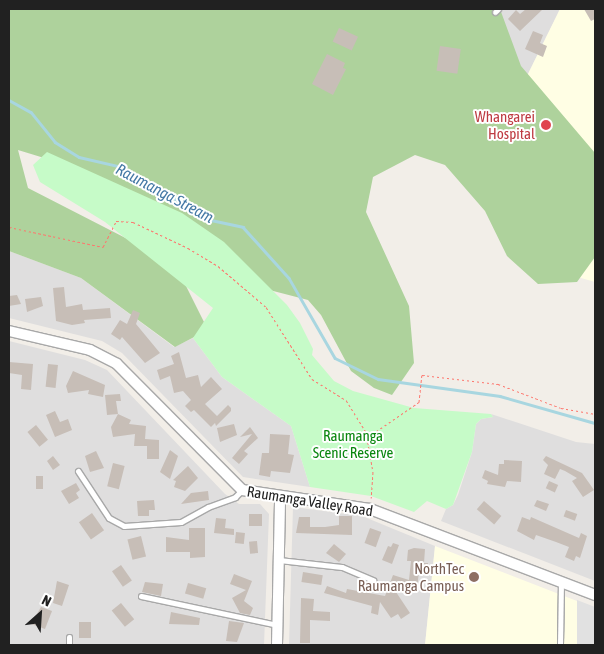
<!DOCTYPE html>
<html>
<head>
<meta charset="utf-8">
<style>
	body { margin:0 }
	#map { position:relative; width:604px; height:654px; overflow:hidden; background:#f2eee8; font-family:"Asap Condensed",sans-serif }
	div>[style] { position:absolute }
	.residential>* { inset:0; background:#dfdede }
	.education>* { inset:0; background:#fffee4 }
	.forest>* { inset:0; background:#aed29c }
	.park>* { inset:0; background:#c6fbc8 }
	.parking>* { inset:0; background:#e1e1e1 }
	.stream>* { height:2.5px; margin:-1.25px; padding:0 1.25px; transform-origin:1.25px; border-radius:1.25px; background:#a8d6e0 }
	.building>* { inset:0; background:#c7beb7; transform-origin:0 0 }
	.path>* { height:1px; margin-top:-0.5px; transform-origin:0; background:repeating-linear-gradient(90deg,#fd766d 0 2.5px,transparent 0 5px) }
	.roads { filter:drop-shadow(1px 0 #a8a8a8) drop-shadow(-1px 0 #a8a8a8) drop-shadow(0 1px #a8a8a8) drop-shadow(0 -1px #a8a8a8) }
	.service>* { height:5px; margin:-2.5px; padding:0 2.5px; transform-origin:2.5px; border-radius:2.5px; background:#fff }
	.minor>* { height:10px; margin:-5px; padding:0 5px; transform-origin:5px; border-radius:5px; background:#fff }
	.dots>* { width:14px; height:14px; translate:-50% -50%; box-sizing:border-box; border:2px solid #fff; border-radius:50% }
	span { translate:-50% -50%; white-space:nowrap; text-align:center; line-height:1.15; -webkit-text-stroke:4px #fff; paint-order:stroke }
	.health-label { font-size:15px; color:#be3a42 }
	.right { translate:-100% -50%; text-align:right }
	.park-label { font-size:15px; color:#09860e }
	.street-label { font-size:15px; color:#212121 }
	.education-label { font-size:15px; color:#785e54 }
	.water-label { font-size:16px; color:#4478a5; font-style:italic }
	.frame { position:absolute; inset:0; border:10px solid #212121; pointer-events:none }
	.north { position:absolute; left:15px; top:589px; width:50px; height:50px; -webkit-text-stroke:4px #fff; paint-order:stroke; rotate:26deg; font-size:14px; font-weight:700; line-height:20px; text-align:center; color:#212121 }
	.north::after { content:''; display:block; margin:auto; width:18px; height:22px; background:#212121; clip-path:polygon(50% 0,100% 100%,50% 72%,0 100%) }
</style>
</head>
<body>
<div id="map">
	<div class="residential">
		<div style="clip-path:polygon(400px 9px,560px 9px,527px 76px)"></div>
		<div style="clip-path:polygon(9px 251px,81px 278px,174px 347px,193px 338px,222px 377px,291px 426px,310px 487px,243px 477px,122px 353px,102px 341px,9px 318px)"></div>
		<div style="clip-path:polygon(9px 341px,85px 360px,107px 370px,225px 494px,239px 504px,260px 504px,269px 514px,264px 645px,9px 645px)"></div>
		<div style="clip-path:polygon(491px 414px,576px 442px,595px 444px,595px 581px,441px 521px,446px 509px,453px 505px,458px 495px,472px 452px,476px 424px,481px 419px,493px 417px)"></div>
		<div style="clip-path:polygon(293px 507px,362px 516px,435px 546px,425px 645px,289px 645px)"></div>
	</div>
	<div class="education">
		<div style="clip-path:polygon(560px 9px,595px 9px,595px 282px,567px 274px,527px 76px)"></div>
		<div style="clip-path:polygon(435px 546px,595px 608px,595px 645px,425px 645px)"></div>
	</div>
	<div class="forest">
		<div style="clip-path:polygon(9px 9px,500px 9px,521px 66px,595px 153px,595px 257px,577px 282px,538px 284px,507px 256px,485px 211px,445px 165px,415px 155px,373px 177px,366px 212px,409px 306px,414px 363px,392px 395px,374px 388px,351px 371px,321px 315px,308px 300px,192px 270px,54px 161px,18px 150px,28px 188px,145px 248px,183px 280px,204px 322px,198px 335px,175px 347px,81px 278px,9px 251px)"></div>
	</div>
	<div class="park">
		<div style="clip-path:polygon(47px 152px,182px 213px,224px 242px,287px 305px,300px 323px,313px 349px,312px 355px,334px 381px,353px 391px,414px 408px,491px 414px,493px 417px,481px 419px,476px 424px,472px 452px,453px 505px,446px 509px,427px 501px,414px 512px,371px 496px,310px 487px,291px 426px,222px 377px,193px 338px,213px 308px,105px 222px,40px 182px,33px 165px)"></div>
	</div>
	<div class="parking">
		<div style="clip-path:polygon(577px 600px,595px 607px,595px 645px,577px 644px)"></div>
	</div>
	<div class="stream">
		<div style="left:9px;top:100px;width:25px;rotate:29deg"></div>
		<div style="left:31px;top:112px;width:38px;rotate:51deg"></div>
		<div style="left:55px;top:142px;width:28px;rotate:32deg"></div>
		<div style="left:79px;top:157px;width:40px;rotate:13deg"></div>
		<div style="left:118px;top:166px;width:108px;rotate:30.1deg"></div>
		<div style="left:211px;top:220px;width:33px;rotate:12deg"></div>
		<div style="left:243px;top:227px;width:69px;rotate:48deg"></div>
		<div style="left:289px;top:278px;width:92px;rotate:60.1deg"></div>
		<div style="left:335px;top:358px;width:48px;rotate:26deg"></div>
		<div style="left:378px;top:379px;width:123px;rotate:7.9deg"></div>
		<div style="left:500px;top:396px;width:99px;rotate:15.9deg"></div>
	</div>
	<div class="building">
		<div style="clip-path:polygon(526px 9px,543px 9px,520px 31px,508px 19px,516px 10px,520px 14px)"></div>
		<div style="clip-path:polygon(584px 9px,595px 9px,595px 19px,591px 21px)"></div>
		<div style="left:339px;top:28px;width:21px;height:15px;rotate:25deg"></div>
		<div style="clip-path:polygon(533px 31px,543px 35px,540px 43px,547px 46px,543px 57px,525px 49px)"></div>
		<div style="left:440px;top:46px;width:21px;height:25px;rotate:8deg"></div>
		<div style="clip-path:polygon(327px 54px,345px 63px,343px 68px,346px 69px,333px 95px,312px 84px)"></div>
		<div style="clip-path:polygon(64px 287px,66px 307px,82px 304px,83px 310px,110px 308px,111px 318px,84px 320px,85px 323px,72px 325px,56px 321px,53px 288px)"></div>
		<div style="clip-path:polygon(17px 295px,21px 304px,9px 306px,9px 296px)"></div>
		<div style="clip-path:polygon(41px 297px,43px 306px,27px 312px,25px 299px)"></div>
		<div style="clip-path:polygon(133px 310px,140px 313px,136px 324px,160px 353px,145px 363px,122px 337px,120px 340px,111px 334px,120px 320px,127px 324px)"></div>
		<div style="clip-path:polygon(179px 352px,186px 378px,198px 375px,201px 387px,211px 377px,222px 389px,205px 404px,217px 416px,228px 405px,231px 408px,231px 411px,216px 426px,215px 423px,211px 427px,194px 410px,191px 412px,185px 406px,191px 400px,183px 391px,174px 393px,170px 376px,160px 380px,157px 370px,174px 364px,171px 356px)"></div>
		<div style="clip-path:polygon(9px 362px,33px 364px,31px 390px,21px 389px,22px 375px,9px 373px)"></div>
		<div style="left:48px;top:364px;width:10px;height:23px;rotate:6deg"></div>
		<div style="clip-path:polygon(73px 371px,105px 385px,103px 397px,88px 394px,89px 390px,68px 393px,66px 386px)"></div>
		<div style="clip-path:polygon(120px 394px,121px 401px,116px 401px,118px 414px,107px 415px,105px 395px)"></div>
		<div style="clip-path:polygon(55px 411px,60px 422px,68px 419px,72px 430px,55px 437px,46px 415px)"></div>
		<div style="clip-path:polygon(118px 414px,131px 420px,129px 424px,146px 426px,145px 439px,159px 440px,159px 459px,147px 459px,147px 446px,134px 446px,135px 434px,113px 437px,111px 427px)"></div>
		<div style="clip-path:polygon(234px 424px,237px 435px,220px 442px,217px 428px)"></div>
		<div style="left:36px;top:425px;width:19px;height:11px;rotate:51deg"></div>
		<div style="clip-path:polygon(250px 427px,258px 438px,244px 451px,248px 454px,239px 464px,232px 458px,252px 434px,240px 437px)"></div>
		<div style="clip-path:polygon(270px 434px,290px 435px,288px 454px,294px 455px,290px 473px,271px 471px,270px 477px,259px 475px,262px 453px,269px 453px)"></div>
		<div style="clip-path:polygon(170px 450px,178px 456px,170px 479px,160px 472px)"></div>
		<div style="clip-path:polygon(96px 451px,104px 468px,90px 472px,85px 456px)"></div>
		<div style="clip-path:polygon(53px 456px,60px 465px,53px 470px,47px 461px)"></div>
		<div style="clip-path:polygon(546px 456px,582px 473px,594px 490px,583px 497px,572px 481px,577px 478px,565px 471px,560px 469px,555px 479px,544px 474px,548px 465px,543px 460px)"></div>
		<div style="clip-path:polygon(504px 460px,522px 461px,521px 482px,507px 481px,505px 487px,487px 484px,488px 481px,482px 478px,485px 470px,498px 475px,499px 464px,504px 464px)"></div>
		<div style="left:113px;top:463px;width:12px;height:24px;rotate:14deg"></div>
		<div style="clip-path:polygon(188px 466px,198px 478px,185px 491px,174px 487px,176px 481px,173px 480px)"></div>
		<div style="left:36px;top:476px;width:7px;height:13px"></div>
		<div style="left:549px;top:481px;width:10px;height:8px;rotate:24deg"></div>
		<div style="clip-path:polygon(76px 483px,80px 490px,76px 493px,79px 498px,69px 504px,61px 491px)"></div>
		<div style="clip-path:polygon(208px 491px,209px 500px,181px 504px,191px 493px)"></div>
		<div style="clip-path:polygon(154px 500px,155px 510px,149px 510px,149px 516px,138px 516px,137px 501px)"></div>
		<div style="clip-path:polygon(537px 500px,549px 504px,546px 511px,534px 506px)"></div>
		<div style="left:484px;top:501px;width:23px;height:11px;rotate:41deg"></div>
		<div style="left:566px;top:510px;width:12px;height:7px;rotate:20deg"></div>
		<div style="left:92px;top:513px;width:21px;height:16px;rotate:55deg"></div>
		<div style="left:249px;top:514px;width:13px;height:12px"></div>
		<div style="clip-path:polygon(339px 516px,352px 516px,352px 535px,296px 533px,299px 517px,310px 517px,310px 527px,325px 527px,339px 525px)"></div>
		<div style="clip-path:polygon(522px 517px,530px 520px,531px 517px,579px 538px,581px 533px,587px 536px,580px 558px,576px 556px,574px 561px,565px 557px,569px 547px,556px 542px,536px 535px,534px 540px,517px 531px)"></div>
		<div style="clip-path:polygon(216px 518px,226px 519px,225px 528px,234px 529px,234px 535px,214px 533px)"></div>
		<div style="clip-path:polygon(189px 528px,205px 528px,205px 557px,190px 558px,190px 552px,166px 552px,166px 537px,189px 540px)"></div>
		<div style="left:370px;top:528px;width:12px;height:16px;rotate:20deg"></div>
		<div style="left:236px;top:532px;width:9px;height:11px;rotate:6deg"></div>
		<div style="left:141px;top:536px;width:21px;height:14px;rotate:76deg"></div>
		<div style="left:257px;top:541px;width:12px;height:8px;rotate:85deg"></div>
		<div style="clip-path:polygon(393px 543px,399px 545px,392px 564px,382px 560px,388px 546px,391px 547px)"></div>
		<div style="clip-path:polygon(334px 544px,346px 554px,339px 562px,326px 553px)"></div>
		<div style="clip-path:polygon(414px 548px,425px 549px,424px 563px,428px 563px,427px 572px,419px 571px,417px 589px,392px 586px,410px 613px,401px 619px,398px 614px,391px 618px,380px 602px,378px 615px,371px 613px,372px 606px,324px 593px,327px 586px,346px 593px,347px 589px,385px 596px,393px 575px,409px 580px,411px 561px,407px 561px,408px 550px)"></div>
		<div style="left:121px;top:565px;width:19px;height:11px;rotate:55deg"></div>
		<div style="left:303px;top:572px;width:20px;height:10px;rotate:9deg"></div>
		<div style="clip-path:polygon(234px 574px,252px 581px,244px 601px,253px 608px,250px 615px,240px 613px,232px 598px,246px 590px,230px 584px)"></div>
		<div style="clip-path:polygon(57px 581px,69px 585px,62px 606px,53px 603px)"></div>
		<div style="clip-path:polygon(145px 582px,163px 584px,161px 596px,142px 592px)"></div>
		<div style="left:188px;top:583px;width:19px;height:11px;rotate:16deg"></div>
		<div style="clip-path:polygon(301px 598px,314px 599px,313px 611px,330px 612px,330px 621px,310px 620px,310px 643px,300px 643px)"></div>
		<div style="left:121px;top:603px;width:21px;height:12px;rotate:51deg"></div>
		<div style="clip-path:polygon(41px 607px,52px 611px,45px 629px,31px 624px)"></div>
		<div style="clip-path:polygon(171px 612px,200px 618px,199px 625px,169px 624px)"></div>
		<div style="clip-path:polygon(229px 621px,244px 623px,237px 642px,226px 641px)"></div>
		<div style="left:79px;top:622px;width:12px;height:16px"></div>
	</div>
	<div class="path">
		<div style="left:9px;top:227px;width:96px;rotate:12deg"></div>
		<div style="left:103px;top:247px;width:29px;rotate:-63deg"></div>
		<div style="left:116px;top:221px;width:17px;rotate:3deg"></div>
		<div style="left:133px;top:222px;width:61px;rotate:25.3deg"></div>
		<div style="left:188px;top:248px;width:35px;rotate:31deg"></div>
		<div style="left:218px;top:266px;width:63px;rotate:40.5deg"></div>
		<div style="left:266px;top:307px;width:85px;rotate:57.4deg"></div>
		<div style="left:312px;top:379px;width:40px;rotate:32deg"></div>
		<div style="left:346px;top:400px;width:38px;rotate:58deg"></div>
		<div style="left:366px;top:432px;width:41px;rotate:80.1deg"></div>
		<div style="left:373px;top:472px;width:26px;rotate:94deg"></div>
		<div style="left:368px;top:437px;width:62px;rotate:-34.5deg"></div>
		<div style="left:419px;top:402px;width:27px;rotate:-84deg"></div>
		<div style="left:422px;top:375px;width:77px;rotate:6.8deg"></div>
		<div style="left:498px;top:384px;width:67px;rotate:20.9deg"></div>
		<div style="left:561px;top:408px;width:35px;rotate:10deg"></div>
	</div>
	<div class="roads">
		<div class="service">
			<div style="left:495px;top:12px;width:4px;rotate:-45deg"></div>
			<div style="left:78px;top:471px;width:56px;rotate:56.6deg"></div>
			<div style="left:109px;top:518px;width:17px;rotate:28deg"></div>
			<div style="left:124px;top:526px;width:57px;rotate:-4deg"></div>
			<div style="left:181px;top:522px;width:31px;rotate:-29deg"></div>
			<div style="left:208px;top:507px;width:29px;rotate:-20deg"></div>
			<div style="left:235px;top:497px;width:10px;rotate:-45deg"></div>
			<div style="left:279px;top:560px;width:63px;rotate:6.3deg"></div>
			<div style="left:342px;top:567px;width:34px;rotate:23deg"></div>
			<div style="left:141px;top:596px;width:139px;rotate:12deg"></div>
			<div style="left:69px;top:645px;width:8px;rotate:-90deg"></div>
			<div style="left:560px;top:645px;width:63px;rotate:-89.1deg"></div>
		</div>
		<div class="minor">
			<div style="left:9px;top:331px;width:83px;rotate:13.2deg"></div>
			<div style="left:90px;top:350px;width:30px;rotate:27deg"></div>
			<div style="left:117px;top:364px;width:177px;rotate:45.2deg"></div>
			<div style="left:242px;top:490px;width:129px;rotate:8.4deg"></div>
			<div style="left:370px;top:509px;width:241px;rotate:20.9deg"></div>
			<div style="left:277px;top:645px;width:149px;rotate:-88.8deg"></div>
		</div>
	</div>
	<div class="dots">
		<div style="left:546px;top:125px;background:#e0444e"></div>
		<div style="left:474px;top:577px;background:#8d6e63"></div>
	</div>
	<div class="health-label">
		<span class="right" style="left:535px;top:125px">Whangarei<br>Hospital</span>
	</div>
	<div class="park-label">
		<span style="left:353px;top:444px">Raumanga<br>Scenic Reserve</span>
	</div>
	<div class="street-label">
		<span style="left:310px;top:501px;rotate:9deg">Raumanga Valley Road</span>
	</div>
	<div class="education-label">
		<span class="right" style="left:464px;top:577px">NorthTec<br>Raumanga Campus</span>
	</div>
	<div class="water-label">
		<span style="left:165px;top:193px;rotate:28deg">Raumanga Stream</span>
	</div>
	<div class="frame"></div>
	<div class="north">N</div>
</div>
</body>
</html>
